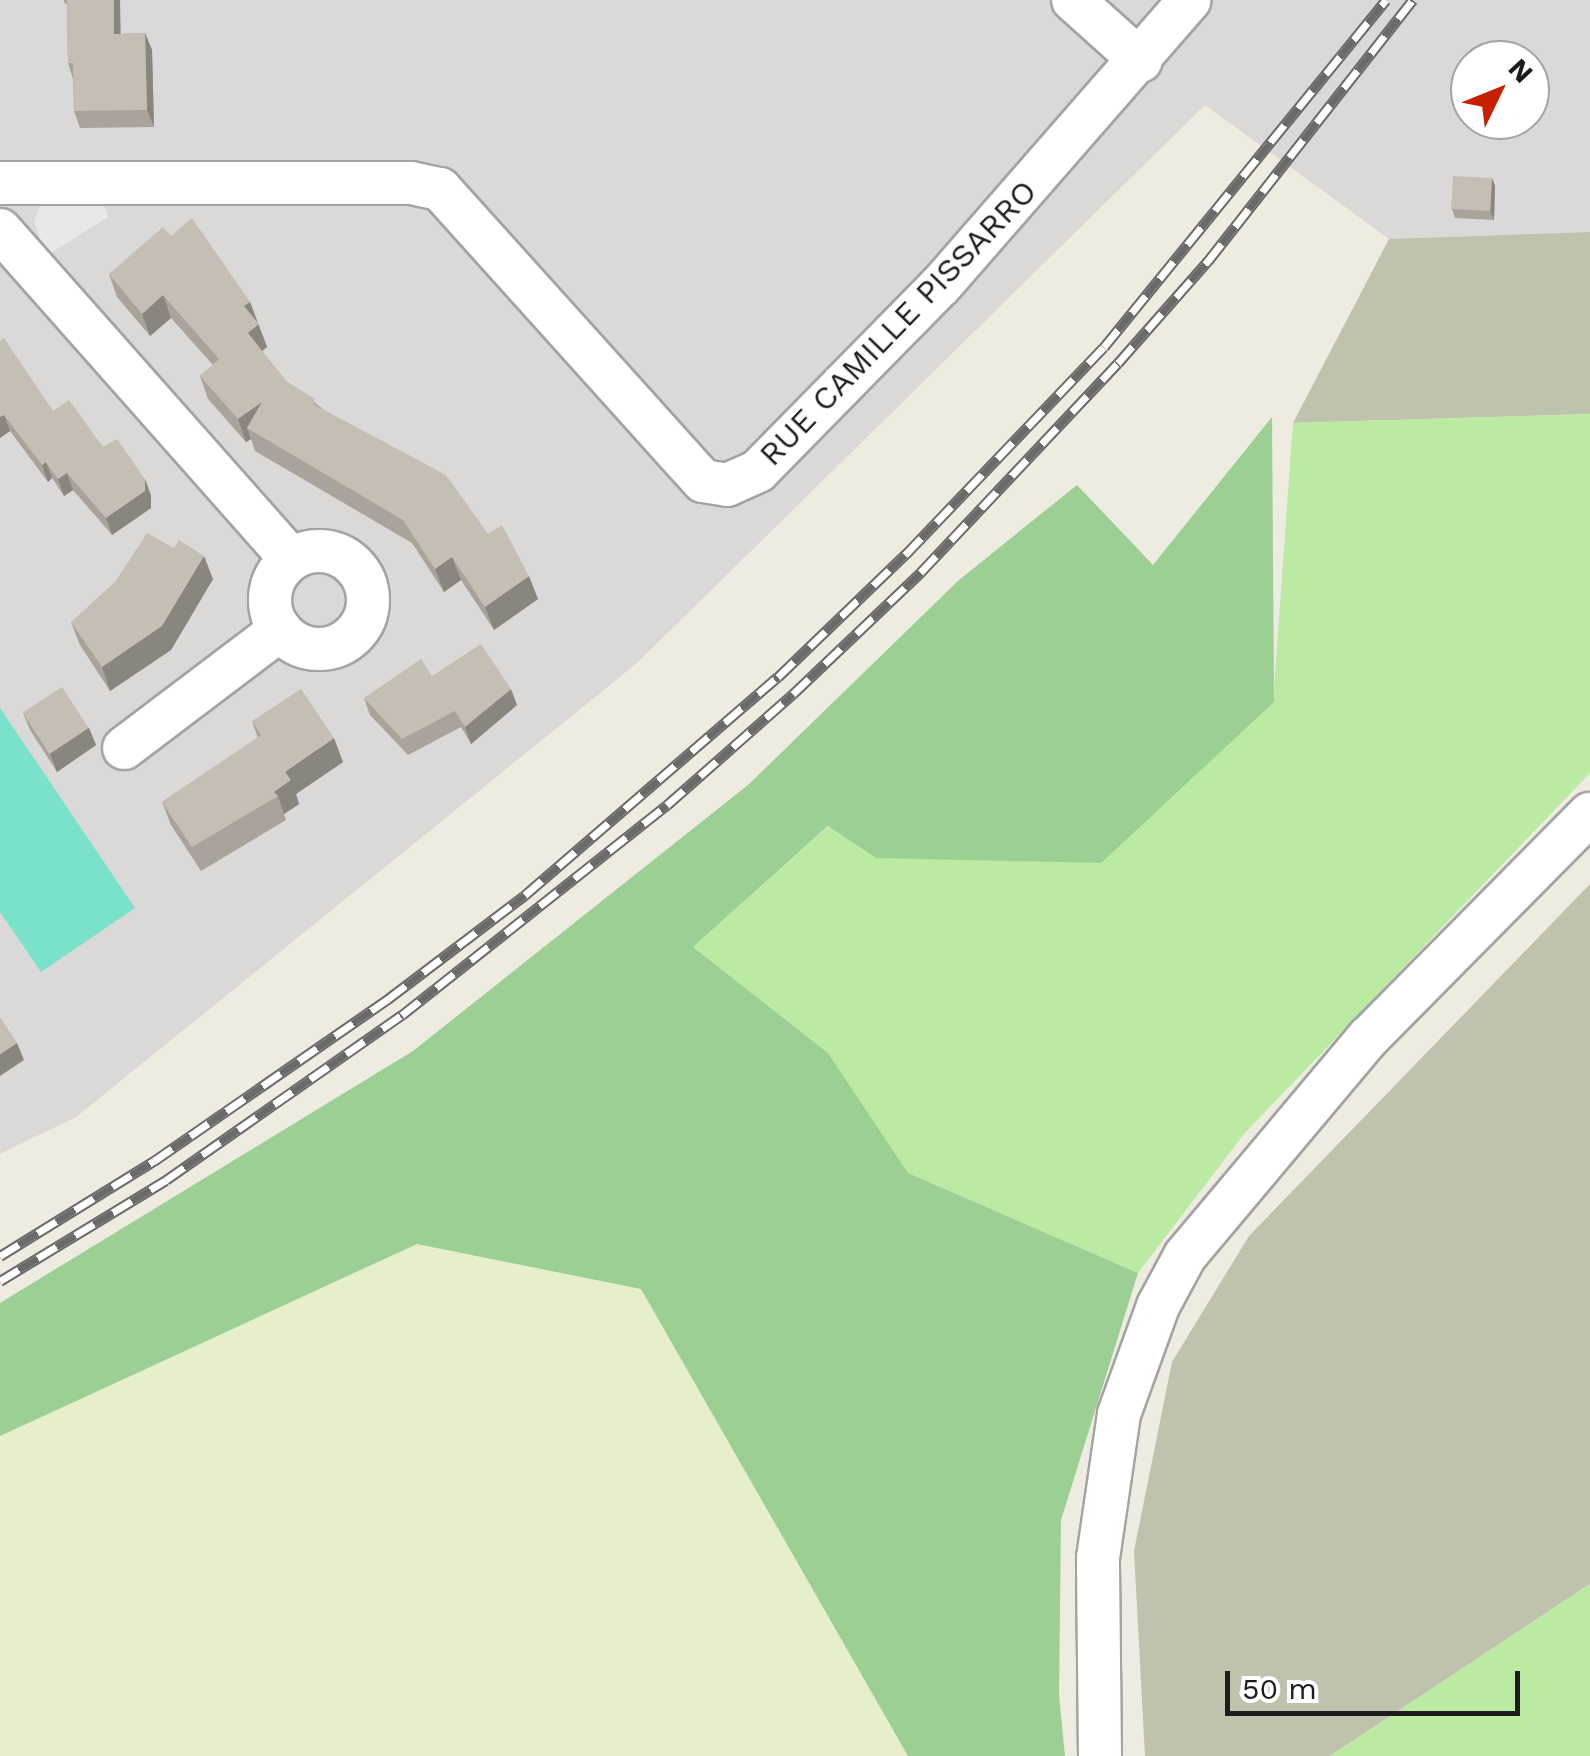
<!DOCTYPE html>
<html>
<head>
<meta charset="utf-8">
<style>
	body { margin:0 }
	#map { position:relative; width:1590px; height:1756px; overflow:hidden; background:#eeebe0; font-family:"Work Sans",sans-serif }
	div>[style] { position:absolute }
	.residential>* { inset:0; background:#dad9d8 }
	.construction>* { inset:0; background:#bfc2ac }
	.farmland>* { inset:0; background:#e6eeca }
	.grass>* { inset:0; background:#bbeba3 }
	.forest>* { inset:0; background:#9bcf93 }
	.pitch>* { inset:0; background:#7ae1ca }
	.parking>* { inset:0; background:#e8e8e8 }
	.roads { filter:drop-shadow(2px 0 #a3a3a3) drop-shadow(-2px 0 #a3a3a3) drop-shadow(0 2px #a3a3a3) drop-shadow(0 -2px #a3a3a3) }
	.minor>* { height:42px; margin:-21px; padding:0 21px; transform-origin:21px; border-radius:21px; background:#fff }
	.minor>.ring { margin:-21px; padding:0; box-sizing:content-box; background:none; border:42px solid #fff; border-radius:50% }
	.rail>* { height:11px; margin-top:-5.5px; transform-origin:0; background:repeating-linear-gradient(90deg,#fff 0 22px,#6a6a6a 0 44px); box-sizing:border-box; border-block:2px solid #6a6a6a }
	.wall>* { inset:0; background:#a9a39b }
	.shaded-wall>* { inset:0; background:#8a857e }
	.building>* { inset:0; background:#c5beb4; transform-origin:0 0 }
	span { translate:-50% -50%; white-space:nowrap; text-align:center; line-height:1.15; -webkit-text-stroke:8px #fff; paint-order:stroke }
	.street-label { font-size:32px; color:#1c1c1c }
	.north { position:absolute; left:1450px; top:40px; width:100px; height:100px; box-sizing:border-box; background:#fff; border:2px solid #a4a4a4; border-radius:50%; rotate:47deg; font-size:28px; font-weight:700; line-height:40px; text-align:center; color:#1c1c1c }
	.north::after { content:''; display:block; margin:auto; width:35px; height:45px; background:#c72000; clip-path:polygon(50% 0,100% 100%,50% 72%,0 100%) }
	.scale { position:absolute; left:1225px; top:1671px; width:295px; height:45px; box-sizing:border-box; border:5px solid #1c1c1c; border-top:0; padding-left:12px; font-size:30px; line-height:35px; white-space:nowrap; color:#1c1c1c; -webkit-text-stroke:8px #fff; paint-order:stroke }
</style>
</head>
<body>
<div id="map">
	<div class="residential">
		<div style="clip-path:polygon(evenodd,0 0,1590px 0,1590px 232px,1389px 239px,1205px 105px,636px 664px,76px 1117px,0 1154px,0 0,1470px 60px,1530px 60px,1530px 120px,1470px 120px,1470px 60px)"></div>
	</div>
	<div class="construction">
		<div style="clip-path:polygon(1590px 232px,1590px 414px,1293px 423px,1389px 239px)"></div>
		<div style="clip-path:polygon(1590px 884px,1590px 1584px,1330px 1756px,1145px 1756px,1134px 1551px,1172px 1362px,1249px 1236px)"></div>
	</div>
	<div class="farmland">
		<div style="clip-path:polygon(417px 1244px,641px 1289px,908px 1756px,0 1756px,0 1436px)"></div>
	</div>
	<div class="grass">
		<div style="clip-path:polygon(1590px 414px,1590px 773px,1244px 1134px,1138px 1273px,908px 1173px,828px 1053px,693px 947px,829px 826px,876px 858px,1273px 702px,1293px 423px)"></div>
		<div style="clip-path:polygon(1590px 1584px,1590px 1756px,1330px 1756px)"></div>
	</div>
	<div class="forest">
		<div style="clip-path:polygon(1272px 417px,1274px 702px,1101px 863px,876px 858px,828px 826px,693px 947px,828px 1053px,908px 1173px,1138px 1273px,1061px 1520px,1059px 1695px,1065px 1756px,908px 1756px,641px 1289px,417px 1244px,0 1436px,0 1303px,413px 1051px,748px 785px,959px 580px,1077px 485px,1153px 565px)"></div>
	</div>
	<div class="pitch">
		<div style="clip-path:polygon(0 708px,135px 908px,41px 972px,0 912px)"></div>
	</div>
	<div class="parking">
		<div style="clip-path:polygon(101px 196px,108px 217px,46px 256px,34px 221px,40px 207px,56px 198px)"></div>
	</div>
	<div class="roads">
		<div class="minor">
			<div style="left:1073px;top:0;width:91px;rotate:41.9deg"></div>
			<div style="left:0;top:183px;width:411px"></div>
			<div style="left:411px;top:183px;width:30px;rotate:12deg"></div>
			<div style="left:440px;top:189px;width:393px;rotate:48deg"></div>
			<div style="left:703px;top:481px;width:24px;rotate:9deg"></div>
			<div style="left:727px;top:485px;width:34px;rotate:-24deg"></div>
			<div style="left:758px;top:471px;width:261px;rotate:-45.5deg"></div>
			<div style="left:941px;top:285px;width:378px;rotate:-48.9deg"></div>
			<div style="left:0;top:230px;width:439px;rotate:48.5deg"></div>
			<div class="ring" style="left:270px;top:551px;width:56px;height:56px"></div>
			<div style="left:124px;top:748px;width:196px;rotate:-37.1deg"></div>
			<div style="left:1100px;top:1756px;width:198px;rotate:-90.6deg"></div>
			<div style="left:1098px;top:1558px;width:146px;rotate:-81.7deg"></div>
			<div style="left:1119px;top:1414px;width:115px;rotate:-70.1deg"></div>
			<div style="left:1158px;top:1306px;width:57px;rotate:-61.6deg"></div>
			<div style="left:1185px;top:1256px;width:286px;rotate:-50deg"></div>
			<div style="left:1369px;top:1037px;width:314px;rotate:-45.3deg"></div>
		</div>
	</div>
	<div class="rail">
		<div style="left:0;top:1256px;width:181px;rotate:-31.7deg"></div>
		<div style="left:154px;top:1161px;width:285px;rotate:-34.7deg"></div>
		<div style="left:388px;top:999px;width:172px;rotate:-37.2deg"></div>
		<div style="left:525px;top:895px;width:334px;rotate:-40.8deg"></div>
		<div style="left:778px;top:677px;width:178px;rotate:-43.9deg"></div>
		<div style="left:906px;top:554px;width:286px;rotate:-46.3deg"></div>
		<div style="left:1104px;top:347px;width:447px;rotate:-50.9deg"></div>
		<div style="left:0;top:1281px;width:194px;rotate:-31.3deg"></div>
		<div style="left:166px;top:1180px;width:288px;rotate:-35deg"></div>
		<div style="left:402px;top:1015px;width:338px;rotate:-38.4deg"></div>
		<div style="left:667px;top:805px;width:168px;rotate:-41.4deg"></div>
		<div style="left:793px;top:694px;width:177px;rotate:-43.6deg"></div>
		<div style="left:921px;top:572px;width:287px;rotate:-46.7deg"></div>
		<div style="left:1118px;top:363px;width:136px;rotate:-48.6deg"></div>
		<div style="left:1208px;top:261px;width:332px;rotate:-51.9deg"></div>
	</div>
	<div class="wall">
		<div style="clip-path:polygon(64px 0,120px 0,120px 34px,145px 33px,152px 50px,154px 127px,80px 128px,74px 111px,73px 79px,68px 63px,67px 4px,65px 4px)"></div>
		<div style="clip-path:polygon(1492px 178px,1495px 186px,1494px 220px,1455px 218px,1452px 209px)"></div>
		<div style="clip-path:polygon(171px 236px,250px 302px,267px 347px,262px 351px,286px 381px,488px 534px,538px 599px,494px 630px,461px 580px,444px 592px,412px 543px,255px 451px,251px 439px,246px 442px,208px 399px,200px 376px,213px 365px,171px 318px,150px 336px,117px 297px,109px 274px)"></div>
		<div style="clip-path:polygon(0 341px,53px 411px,151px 495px,151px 508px,112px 535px,73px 490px,64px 496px,52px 478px,48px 482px,10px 431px,0 438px)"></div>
		<div style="clip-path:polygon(213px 579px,171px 650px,110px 691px,80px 645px,71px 622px)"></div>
		<div style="clip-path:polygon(432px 676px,517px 705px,471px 744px,461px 727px,408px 755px,370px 715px,364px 698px)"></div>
		<div style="clip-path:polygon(23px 713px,89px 728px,96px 745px,57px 772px,30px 730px)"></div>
		<div style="clip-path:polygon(252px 721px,343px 762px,296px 794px,299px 804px,284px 814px,286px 820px,201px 871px,171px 825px,162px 802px,258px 738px)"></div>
	</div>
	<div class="shaded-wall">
		<div style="clip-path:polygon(114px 0,120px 0,121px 51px,114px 34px)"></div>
		<div style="clip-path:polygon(145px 33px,152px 50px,154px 127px,147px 110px)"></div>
		<div style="clip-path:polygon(1492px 178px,1495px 186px,1494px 220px,1490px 211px)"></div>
		<div style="clip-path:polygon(163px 295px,171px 318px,150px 336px,142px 314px)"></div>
		<div style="clip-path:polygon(250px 302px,267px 347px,256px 356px,248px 333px,244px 306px)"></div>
		<div style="clip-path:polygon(262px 402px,247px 428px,251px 439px,246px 442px,238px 419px)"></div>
		<div style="clip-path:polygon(4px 415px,10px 431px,0 438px,0 417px)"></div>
		<div style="clip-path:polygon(46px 462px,52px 478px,48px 482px,42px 465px)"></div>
		<div style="clip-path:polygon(67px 473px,73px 490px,64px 496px,58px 479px)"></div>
		<div style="clip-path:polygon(145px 479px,151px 495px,151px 508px,112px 535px,106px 518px)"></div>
		<div style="clip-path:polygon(204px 556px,213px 579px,171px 650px,110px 691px,102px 667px)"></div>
		<div style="clip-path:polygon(452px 557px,461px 580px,444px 592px,435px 569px)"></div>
		<div style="clip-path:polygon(529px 576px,538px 599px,494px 630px,485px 607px)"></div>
		<div style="clip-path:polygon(511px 689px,517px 705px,471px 744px,465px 727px)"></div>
		<div style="clip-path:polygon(89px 728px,96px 745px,57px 772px,50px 754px)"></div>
		<div style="clip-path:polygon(334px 738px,343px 762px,296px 794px,299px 804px,284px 814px,278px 796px,274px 792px,285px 772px)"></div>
		<div style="clip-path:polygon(17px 1043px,24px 1060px,0 1076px,0 1054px)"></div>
	</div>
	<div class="building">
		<div style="clip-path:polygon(67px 0,114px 0,114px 34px,145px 33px,147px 110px,74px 111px,73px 63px,68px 63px)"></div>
		<div style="left:1453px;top:176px;width:39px;height:33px;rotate:3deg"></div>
		<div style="clip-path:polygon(192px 218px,250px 302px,244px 306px,259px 324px,248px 333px,286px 381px,315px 399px,313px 404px,446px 475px,488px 534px,502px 525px,529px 576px,485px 607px,452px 557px,435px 569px,403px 520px,247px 428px,262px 402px,238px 419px,200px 376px,219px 359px,163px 295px,142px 314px,109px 274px,163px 227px,171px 236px)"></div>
		<div style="clip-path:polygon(4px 338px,53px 411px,69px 400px,103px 447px,117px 439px,145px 479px,145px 491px,106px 518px,67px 473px,58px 479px,46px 462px,42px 465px,4px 415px,0 417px,0 341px)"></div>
		<div style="clip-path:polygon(147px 533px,174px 548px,179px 540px,204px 556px,162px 626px,102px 667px,71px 622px,115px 582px)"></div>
		<div style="clip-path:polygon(481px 644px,511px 689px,465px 727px,455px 711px,402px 739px,364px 698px,421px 659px,432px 676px)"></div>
		<div style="left:62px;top:687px;width:49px;height:47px;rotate:57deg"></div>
		<div style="clip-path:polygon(301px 689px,334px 738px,285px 772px,291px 780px,274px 792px,278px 796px,192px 847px,162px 802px,261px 735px,252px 721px)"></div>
		<div style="clip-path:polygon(0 1017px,17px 1043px,0 1054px)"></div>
	</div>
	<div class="street-label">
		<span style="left:898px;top:323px;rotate:-46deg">RUE CAMILLE PISSARRO</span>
	</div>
	<div class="north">N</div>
	<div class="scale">50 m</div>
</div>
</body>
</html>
